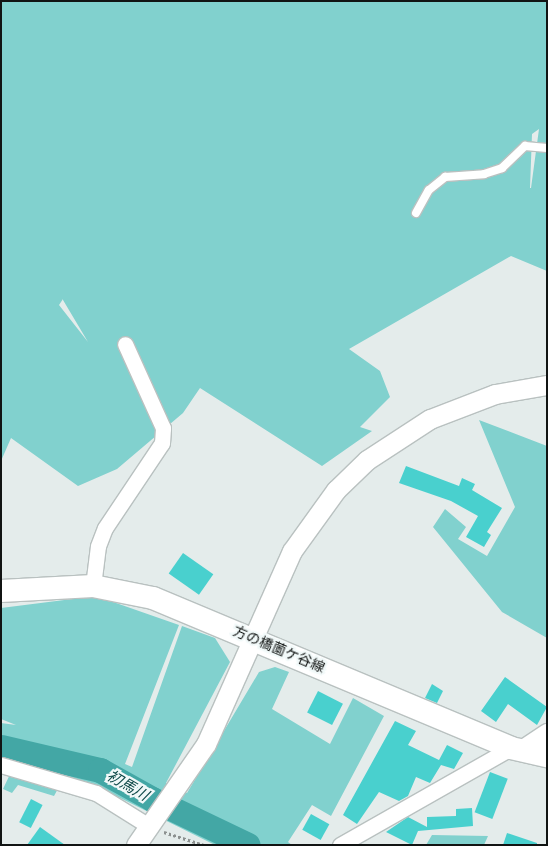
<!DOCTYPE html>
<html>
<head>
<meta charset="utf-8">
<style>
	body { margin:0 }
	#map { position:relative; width:548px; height:846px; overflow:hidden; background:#e4eceb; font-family:"IBM Plex Sans","Noto Sans JP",sans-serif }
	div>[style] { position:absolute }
	.green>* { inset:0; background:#81d1ce }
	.river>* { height:25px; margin:-12.5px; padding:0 12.5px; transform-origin:12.5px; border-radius:12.5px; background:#43a7a5 }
	.building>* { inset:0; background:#49d0ce; transform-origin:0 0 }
	.path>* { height:2.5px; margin-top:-1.25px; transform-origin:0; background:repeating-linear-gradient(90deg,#8c9190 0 2.5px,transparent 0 5px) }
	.roads { filter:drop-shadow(1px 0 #b9c1c0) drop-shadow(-1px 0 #b9c1c0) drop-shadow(0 1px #b9c1c0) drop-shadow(0 -1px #b9c1c0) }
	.service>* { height:8px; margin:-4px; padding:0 4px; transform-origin:4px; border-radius:4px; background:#fff }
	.minor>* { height:15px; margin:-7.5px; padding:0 7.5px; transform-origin:7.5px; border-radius:7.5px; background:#fff }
	.tertiary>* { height:19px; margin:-9.5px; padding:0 9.5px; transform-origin:9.5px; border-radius:9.5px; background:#fff }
	.secondary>* { height:22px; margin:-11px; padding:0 11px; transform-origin:11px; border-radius:11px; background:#fff }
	span { translate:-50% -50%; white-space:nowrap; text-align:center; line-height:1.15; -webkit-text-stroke:4.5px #f1f9f9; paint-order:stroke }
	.street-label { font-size:14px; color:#111413 }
	.water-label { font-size:15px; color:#104b4a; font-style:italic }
	.frame { position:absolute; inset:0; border:2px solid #111413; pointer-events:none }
</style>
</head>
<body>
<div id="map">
	<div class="green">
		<div style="clip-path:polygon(evenodd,1px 1px,547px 1px,547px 271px,511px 256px,349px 349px,380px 371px,390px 397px,360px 427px,372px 431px,322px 466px,200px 388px,183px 413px,117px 469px,78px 486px,11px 438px,1px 461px,1px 1px,539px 129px,531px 188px,530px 188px,532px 134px,539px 129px,1px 1px,63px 299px,63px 300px,88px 342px,59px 305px,63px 299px)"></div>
		<div style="clip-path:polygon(479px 420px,547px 446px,547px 638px,502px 612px,433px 527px,445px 509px,466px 527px,458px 539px,487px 556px,515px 507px)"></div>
		<div style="clip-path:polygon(96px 596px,179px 625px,125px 764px,132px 767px,182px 626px,215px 638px,230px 662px,166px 783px,187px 793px,259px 672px,275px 667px,289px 672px,272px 709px,330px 744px,353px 698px,384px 716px,331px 816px,312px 805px,288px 842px,292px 845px,215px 845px,102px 789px,1px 764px,1px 723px,16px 725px,1px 719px,1px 608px)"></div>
		<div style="clip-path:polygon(12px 770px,60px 785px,54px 796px,18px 785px,12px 793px,3px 789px)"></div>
		<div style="clip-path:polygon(432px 835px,488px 836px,484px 845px,426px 845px)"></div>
	</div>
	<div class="river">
		<div style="left:1px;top:747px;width:102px;rotate:13.1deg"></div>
		<div style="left:100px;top:770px;width:60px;rotate:29.1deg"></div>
		<div style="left:152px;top:799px;width:106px;rotate:25.6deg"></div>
	</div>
	<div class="building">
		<div style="clip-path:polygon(406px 466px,459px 486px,462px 478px,475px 484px,472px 490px,502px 508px,487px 532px,491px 535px,484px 547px,466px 537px,478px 516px,451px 501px,399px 483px)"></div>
		<div style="left:183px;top:553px;width:37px;height:25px;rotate:35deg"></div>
		<div style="clip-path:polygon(505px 677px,547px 707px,537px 725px,508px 704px,496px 722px,481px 711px)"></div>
		<div style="clip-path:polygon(432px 684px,443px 691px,437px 703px,425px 698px)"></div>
		<div style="left:318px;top:691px;width:28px;height:24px;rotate:27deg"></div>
		<div style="clip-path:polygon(395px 721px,416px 731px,408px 745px,439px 760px,447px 745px,463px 753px,454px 769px,441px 765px,430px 783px,416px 777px,408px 796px,399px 801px,379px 792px,357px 824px,343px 815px)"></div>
		<div style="left:490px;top:772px;width:19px;height:43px;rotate:21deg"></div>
		<div style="left:31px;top:799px;width:13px;height:26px;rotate:27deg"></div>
		<div style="clip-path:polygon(472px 808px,473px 826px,418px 831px,412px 845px,386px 832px,408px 817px,427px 827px,427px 817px,456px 816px,456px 809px)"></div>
		<div style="left:311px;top:814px;width:21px;height:18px;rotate:29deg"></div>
		<div style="clip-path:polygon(40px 827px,65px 845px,27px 845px)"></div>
		<div style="clip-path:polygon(507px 833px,537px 843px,537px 845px,503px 845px)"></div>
	</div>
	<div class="path">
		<div style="left:164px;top:832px;width:42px;rotate:18deg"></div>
	</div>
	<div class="roads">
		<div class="service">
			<div style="left:416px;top:213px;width:26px;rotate:-61deg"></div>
			<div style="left:429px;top:190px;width:21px;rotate:-39deg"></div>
			<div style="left:445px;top:177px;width:39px;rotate:-4deg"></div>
			<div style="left:484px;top:174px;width:19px;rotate:-18deg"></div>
			<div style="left:502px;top:168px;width:32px;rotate:-44deg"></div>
			<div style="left:525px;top:146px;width:22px;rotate:5deg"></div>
		</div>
		<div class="minor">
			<div style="left:93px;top:586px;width:40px;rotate:-82.9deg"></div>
			<div style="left:98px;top:546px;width:19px;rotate:-69deg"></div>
			<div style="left:105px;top:528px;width:102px;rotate:-56.2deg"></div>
			<div style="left:162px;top:443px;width:15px;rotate:-86deg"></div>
			<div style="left:163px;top:428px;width:92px;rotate:-114.3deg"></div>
			<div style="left:1px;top:765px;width:99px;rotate:16.4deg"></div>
			<div style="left:96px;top:793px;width:62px;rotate:31.9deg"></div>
			<div style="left:340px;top:845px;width:197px;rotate:-29.6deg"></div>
		</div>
		<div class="tertiary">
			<div style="left:523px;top:749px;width:29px;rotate:-34deg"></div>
			<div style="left:136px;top:845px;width:123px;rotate:-55.3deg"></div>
			<div style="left:206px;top:744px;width:211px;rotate:-66deg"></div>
			<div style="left:292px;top:551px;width:75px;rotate:-54.2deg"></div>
			<div style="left:336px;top:490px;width:43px;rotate:-44.1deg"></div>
			<div style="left:367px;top:460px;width:75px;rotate:-33.1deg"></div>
			<div style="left:430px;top:419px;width:70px;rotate:-21deg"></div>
			<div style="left:495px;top:394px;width:53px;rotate:-9.8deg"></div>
		</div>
		<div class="secondary">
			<div style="left:1px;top:591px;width:92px;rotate:-3.1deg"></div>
			<div style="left:93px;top:586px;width:61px;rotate:11.3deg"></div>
			<div style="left:153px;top:598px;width:388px;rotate:22.7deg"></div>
			<div style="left:511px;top:748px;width:37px;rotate:13deg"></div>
		</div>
	</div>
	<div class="street-label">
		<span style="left:279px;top:649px;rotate:23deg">方の橋薗ケ谷線</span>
	</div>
	<div class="water-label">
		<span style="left:128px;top:785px;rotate:30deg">初馬川</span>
	</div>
	<div class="frame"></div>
</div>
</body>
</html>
